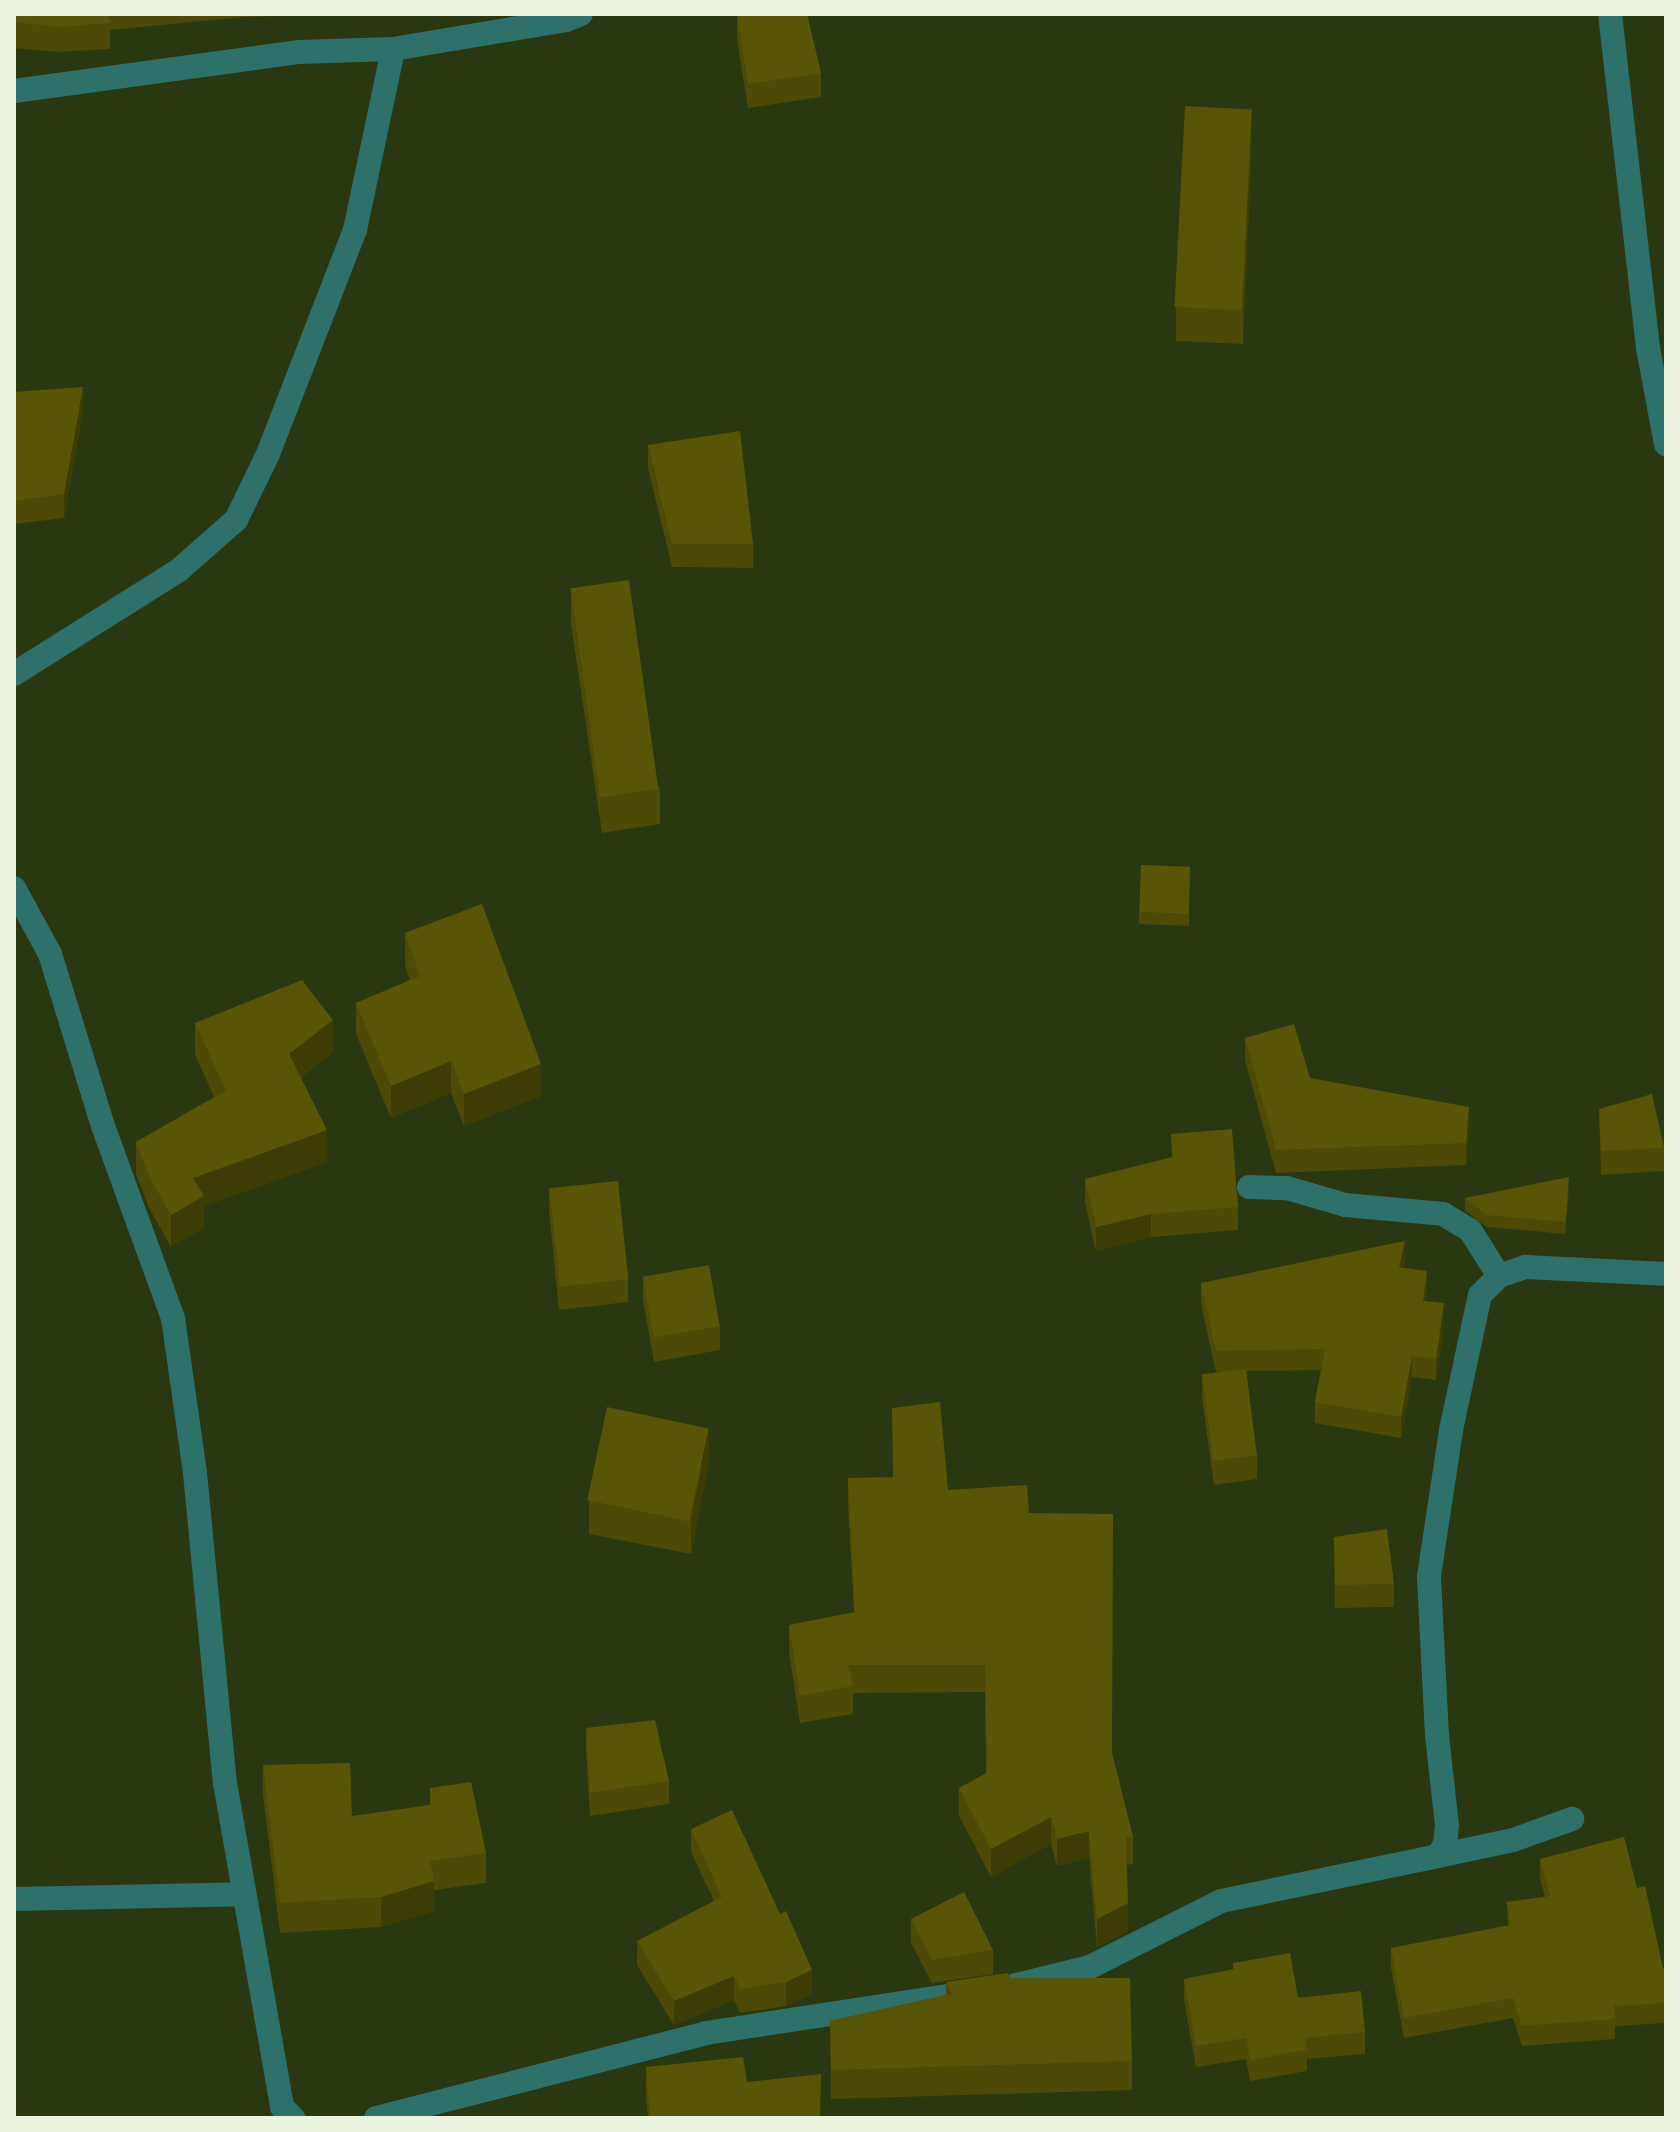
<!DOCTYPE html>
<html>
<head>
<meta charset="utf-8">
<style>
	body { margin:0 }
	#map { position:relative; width:1680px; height:2132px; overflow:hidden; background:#293811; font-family:"PT Sans",sans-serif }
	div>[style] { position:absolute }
	.minor>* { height:24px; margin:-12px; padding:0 12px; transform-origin:12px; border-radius:12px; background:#2e706a }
	.wall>* { inset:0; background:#4d4906 }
	.shaded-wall>* { inset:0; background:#3e3c05 }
	.building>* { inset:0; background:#595507; transform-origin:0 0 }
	span { translate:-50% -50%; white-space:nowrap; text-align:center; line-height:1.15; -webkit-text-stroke:7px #161c0c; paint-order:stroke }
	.frame { position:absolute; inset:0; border:16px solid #eaf4de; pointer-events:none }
</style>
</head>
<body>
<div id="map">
	<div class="minor">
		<div style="left:1610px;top:14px;width:336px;rotate:83.5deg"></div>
		<div style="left:1648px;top:348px;width:98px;rotate:79.4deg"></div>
		<div style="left:14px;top:91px;width:288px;rotate:-7.8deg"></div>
		<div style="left:299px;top:52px;width:94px;rotate:-1.8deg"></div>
		<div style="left:393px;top:49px;width:175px;rotate:-9.5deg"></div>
		<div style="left:566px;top:20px;width:16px;rotate:-22deg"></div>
		<div style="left:14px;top:674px;width:195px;rotate:-32.2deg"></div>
		<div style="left:179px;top:570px;width:76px;rotate:-41.3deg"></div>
		<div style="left:236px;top:520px;width:73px;rotate:-64.1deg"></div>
		<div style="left:268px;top:454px;width:240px;rotate:-68.8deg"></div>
		<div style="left:355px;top:230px;width:185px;rotate:-78.1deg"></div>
		<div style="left:14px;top:888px;width:75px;rotate:61.4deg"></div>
		<div style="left:50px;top:954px;width:180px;rotate:72.9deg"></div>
		<div style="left:103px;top:1126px;width:204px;rotate:70deg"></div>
		<div style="left:173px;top:1318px;width:157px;rotate:81.9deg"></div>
		<div style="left:195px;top:1473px;width:311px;rotate:84.5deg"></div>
		<div style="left:225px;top:1783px;width:329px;rotate:80deg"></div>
		<div style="left:282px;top:2107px;width:16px;rotate:45deg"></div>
		<div style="left:1249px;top:1187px;width:38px;rotate:2deg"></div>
		<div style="left:1287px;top:1188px;width:60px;rotate:16.3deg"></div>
		<div style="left:1345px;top:1205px;width:98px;rotate:5.2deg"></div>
		<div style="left:1443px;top:1214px;width:31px;rotate:31deg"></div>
		<div style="left:1470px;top:1230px;width:54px;rotate:57.8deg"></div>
		<div style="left:1438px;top:1856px;width:77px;rotate:-12deg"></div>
		<div style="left:1513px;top:1840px;width:63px;rotate:-19.6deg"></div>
		<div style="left:14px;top:1899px;width:230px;rotate:-1.2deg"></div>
		<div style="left:1016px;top:1985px;width:76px;rotate:-13.7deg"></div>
		<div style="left:1090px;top:1967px;width:147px;rotate:-26.7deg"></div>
		<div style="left:1221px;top:1901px;width:222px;rotate:-11.7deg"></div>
		<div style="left:1438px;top:1856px;width:14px;rotate:-60deg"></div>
		<div style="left:1445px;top:1844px;width:18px;rotate:-84deg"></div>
		<div style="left:1447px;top:1826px;width:91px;rotate:-96.3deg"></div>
		<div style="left:1437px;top:1736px;width:160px;rotate:-92.9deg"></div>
		<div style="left:1429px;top:1576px;width:148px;rotate:-81.4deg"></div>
		<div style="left:1451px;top:1430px;width:138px;rotate:-77.9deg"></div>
		<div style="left:1480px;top:1295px;width:27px;rotate:-45deg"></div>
		<div style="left:1499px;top:1276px;width:28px;rotate:-19deg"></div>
		<div style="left:1525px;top:1267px;width:141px;rotate:2.8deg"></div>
		<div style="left:376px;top:2118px;width:341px;rotate:-14.4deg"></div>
		<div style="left:706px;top:2033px;width:257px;rotate:-8.7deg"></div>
	</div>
	<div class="wall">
		<div style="clip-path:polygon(14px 14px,342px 14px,244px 17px,110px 30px,110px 49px,58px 52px,14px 48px)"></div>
		<div style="clip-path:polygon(737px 16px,821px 73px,821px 97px,748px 108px,737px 40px)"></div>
		<div style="clip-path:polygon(1252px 144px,1243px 344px,1176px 341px,1176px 307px)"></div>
		<div style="clip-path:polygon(14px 392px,83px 411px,64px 518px,14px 524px)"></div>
		<div style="clip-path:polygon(648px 445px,753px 544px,753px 568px,672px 567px,648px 468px)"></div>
		<div style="clip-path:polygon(571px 590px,660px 789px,660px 824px,602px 833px,571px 624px)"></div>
		<div style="clip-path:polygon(1190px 867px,1189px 926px,1139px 924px,1139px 912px)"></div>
		<div style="clip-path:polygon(405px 933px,541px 1096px,464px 1126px,451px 1093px,391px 1118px,356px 1034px,356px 1003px,410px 980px,405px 965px)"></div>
		<div style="clip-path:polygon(195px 1023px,333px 1052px,301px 1077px,327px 1162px,204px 1206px,204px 1228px,171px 1247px,149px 1208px,136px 1174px,136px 1142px,214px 1097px,195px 1054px)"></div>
		<div style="clip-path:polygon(1245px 1038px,1310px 1078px,1469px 1129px,1466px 1165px,1276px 1173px,1245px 1060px)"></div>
		<div style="clip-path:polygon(1599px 1109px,1664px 1148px,1664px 1171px,1601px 1175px)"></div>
		<div style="clip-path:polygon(1171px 1134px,1238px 1207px,1238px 1230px,1151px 1237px,1096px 1251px,1085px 1203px,1085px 1179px,1172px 1157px)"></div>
		<div style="clip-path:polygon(549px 1188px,628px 1279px,628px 1302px,559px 1310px,549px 1212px)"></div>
		<div style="clip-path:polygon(1569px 1189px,1565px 1234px,1486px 1227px,1465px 1210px,1465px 1198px)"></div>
		<div style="clip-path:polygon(1405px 1262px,1403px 1268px,1427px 1292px,1426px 1301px,1444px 1325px,1436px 1380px,1412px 1377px,1401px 1438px,1315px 1423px,1315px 1402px,1321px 1370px,1246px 1371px,1257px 1455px,1257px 1479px,1214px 1485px,1202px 1398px,1202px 1375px,1227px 1372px,1216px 1372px,1201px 1304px,1201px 1283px)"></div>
		<div style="clip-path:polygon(643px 1276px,720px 1326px,720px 1350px,654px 1362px,643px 1300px)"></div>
		<div style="clip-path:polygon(709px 1462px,691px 1554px,589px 1534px,589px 1500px)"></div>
		<div style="clip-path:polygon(848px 1478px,948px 1490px,1029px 1513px,1112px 1754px,1133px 1837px,1133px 1864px,1127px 1865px,1128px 1931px,1097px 1947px,1089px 1858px,1057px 1866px,1051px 1844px,991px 1877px,959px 1816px,959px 1788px,986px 1773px,985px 1692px,853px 1693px,853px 1714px,800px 1723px,789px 1653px,789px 1625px,854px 1613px,848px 1505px)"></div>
		<div style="clip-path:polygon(1334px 1537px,1394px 1584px,1394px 1607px,1335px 1608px)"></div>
		<div style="clip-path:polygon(586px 1728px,669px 1781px,669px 1804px,590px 1816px,586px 1751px)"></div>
		<div style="clip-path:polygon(263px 1765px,352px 1816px,486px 1853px,486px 1883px,434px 1890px,434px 1911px,381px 1927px,280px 1933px,263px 1795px)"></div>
		<div style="clip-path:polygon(691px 1829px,812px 1994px,786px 2006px,740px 2013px,734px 2000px,674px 2025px,637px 1965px,637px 1941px,714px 1901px,691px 1852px)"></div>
		<div style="clip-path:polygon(1540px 1859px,1637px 1888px,1663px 1968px,1666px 1967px,1666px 2023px,1615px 2026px,1615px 2039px,1522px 2046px,1513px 2018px,1404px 2038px,1391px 1968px,1391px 1948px,1508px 1926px,1507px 1902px,1545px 1897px,1540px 1878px)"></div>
		<div style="clip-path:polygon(911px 1919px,993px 1950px,993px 1974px,932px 1983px,911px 1943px)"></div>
		<div style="clip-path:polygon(1233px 1963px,1365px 2032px,1365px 2054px,1307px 2059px,1307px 2071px,1250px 2081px,1246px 2059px,1196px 2067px,1184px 2000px,1184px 1979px,1233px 1970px)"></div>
		<div style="clip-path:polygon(946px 1982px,1132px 2061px,1132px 2090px,831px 2099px,830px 2021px,946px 1995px)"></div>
		<div style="clip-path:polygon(646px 2067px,747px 2082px,820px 2116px,852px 2118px,648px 2118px,646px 2094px)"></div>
	</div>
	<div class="shaded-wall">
		<div style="clip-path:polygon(1252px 109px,1252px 144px,1243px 344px,1243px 310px)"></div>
		<div style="clip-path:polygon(83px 387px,83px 411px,64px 518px,64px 494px)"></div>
		<div style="clip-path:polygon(333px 1020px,333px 1052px,289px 1085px,289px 1054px)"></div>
		<div style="clip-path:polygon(451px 1061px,451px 1093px,391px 1118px,391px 1086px)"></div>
		<div style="clip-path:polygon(541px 1064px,541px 1096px,464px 1126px,464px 1094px)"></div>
		<div style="clip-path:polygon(1469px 1107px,1469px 1129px,1466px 1165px,1466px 1143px)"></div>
		<div style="clip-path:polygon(327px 1130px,327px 1162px,204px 1206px,204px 1228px,171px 1247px,171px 1215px,193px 1178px)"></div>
		<div style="clip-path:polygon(1151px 1214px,1151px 1237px,1096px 1251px,1096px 1227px)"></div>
		<div style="clip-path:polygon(1405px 1241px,1405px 1262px,1399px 1289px,1399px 1267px)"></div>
		<div style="clip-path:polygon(1427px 1271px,1427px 1292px,1423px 1322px,1423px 1301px)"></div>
		<div style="clip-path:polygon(1444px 1303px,1444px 1325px,1436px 1380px,1436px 1359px)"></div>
		<div style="clip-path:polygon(1412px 1356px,1412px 1377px,1401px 1438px,1401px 1417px)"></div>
		<div style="clip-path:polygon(709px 1428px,709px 1462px,691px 1554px,691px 1520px)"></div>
		<div style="clip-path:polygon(1051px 1817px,1051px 1844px,991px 1877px,991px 1849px)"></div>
		<div style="clip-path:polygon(1089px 1831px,1089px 1858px,1057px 1866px,1057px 1839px)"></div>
		<div style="clip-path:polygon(434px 1881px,434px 1911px,381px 1927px,381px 1897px)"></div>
		<div style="clip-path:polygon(1128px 1903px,1128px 1931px,1097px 1947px,1097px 1919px)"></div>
		<div style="clip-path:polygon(812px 1970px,812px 1994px,786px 2006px,786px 1982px)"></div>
		<div style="clip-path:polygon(734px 1976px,734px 2000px,674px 2025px,674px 2001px)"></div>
	</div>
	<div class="building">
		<div style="clip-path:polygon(14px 14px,108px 14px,110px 23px,58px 27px,14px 22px)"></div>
		<div style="clip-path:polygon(746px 14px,807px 14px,821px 73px,748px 84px,737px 16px)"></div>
		<div style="left:1185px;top:106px;width:67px;height:201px;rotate:3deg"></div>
		<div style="clip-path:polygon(83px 387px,64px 494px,14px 501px,14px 392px)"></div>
		<div style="clip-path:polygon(740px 431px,753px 544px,672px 544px,648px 445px)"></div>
		<div style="left:629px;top:580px;width:211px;height:59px;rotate:82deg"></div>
		<div style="left:1141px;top:865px;width:49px;height:47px;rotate:2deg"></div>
		<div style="clip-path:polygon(482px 904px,541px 1064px,464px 1094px,451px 1061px,391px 1086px,356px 1003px,420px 976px,405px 933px)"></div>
		<div style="clip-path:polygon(302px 980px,333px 1020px,289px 1054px,327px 1130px,193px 1178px,204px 1196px,171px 1215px,149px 1176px,136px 1142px,226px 1091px,195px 1023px)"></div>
		<div style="clip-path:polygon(1294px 1024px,1310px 1078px,1469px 1107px,1466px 1143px,1276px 1150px,1245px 1038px)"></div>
		<div style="clip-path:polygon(1652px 1094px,1664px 1148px,1601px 1151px,1599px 1109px)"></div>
		<div style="clip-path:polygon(1232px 1129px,1238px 1207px,1151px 1214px,1096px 1227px,1085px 1179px,1173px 1157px,1171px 1134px)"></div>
		<div style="clip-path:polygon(1569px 1177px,1565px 1222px,1486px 1215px,1465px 1198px)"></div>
		<div style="left:618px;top:1181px;width:99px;height:69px;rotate:84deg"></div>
		<div style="clip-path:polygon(1405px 1241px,1399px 1267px,1427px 1271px,1423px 1301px,1444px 1303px,1436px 1359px,1412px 1356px,1401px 1417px,1315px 1402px,1325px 1349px,1216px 1351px,1201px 1283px)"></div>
		<div style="left:709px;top:1265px;width:62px;height:67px;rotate:80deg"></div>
		<div style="left:1246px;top:1369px;width:87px;height:44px;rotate:83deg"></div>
		<div style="clip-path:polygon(940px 1402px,948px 1490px,1027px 1485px,1029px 1513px,1113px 1514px,1112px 1753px,1133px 1837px,1126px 1837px,1128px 1903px,1097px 1919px,1089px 1831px,1057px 1839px,1051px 1817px,991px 1849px,959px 1788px,987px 1773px,985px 1665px,848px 1665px,853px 1686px,800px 1696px,789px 1625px,855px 1612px,848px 1478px,893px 1477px,892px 1408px)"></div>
		<div style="left:607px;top:1407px;width:104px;height:95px;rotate:12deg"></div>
		<div style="clip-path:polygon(1387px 1529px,1394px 1584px,1335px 1585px,1334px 1537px)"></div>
		<div style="clip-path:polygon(655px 1720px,669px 1781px,590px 1793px,586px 1728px)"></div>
		<div style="clip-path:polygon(350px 1763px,352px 1816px,430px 1805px,430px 1788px,471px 1782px,486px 1853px,430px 1861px,434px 1881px,381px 1897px,280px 1903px,263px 1765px)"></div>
		<div style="clip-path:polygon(732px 1810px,780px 1914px,786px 1911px,812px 1970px,786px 1982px,740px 1989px,734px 1976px,674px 2001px,637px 1941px,722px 1897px,691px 1829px)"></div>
		<div style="clip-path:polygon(1624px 1837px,1637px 1888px,1645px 1886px,1663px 1968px,1666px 1967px,1666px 2003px,1614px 2006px,1615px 2019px,1522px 2026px,1513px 1998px,1404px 2018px,1391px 1948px,1510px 1925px,1507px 1902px,1550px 1896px,1540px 1859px)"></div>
		<div style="clip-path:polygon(964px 1892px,993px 1950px,932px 1960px,911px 1919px)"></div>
		<div style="clip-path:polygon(1290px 1953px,1298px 1998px,1361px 1991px,1365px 2032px,1305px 2038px,1307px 2050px,1250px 2060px,1246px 2038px,1196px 2046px,1184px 1979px,1234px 1969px,1233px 1963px)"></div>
		<div style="clip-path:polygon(1008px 1973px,1010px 1978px,1130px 1978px,1132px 2061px,831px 2070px,830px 2021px,952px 1994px,946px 1982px)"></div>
		<div style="clip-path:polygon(743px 2057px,747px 2082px,821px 2074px,820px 2116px,852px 2118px,650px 2118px,646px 2067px)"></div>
	</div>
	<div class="frame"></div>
</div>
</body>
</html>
